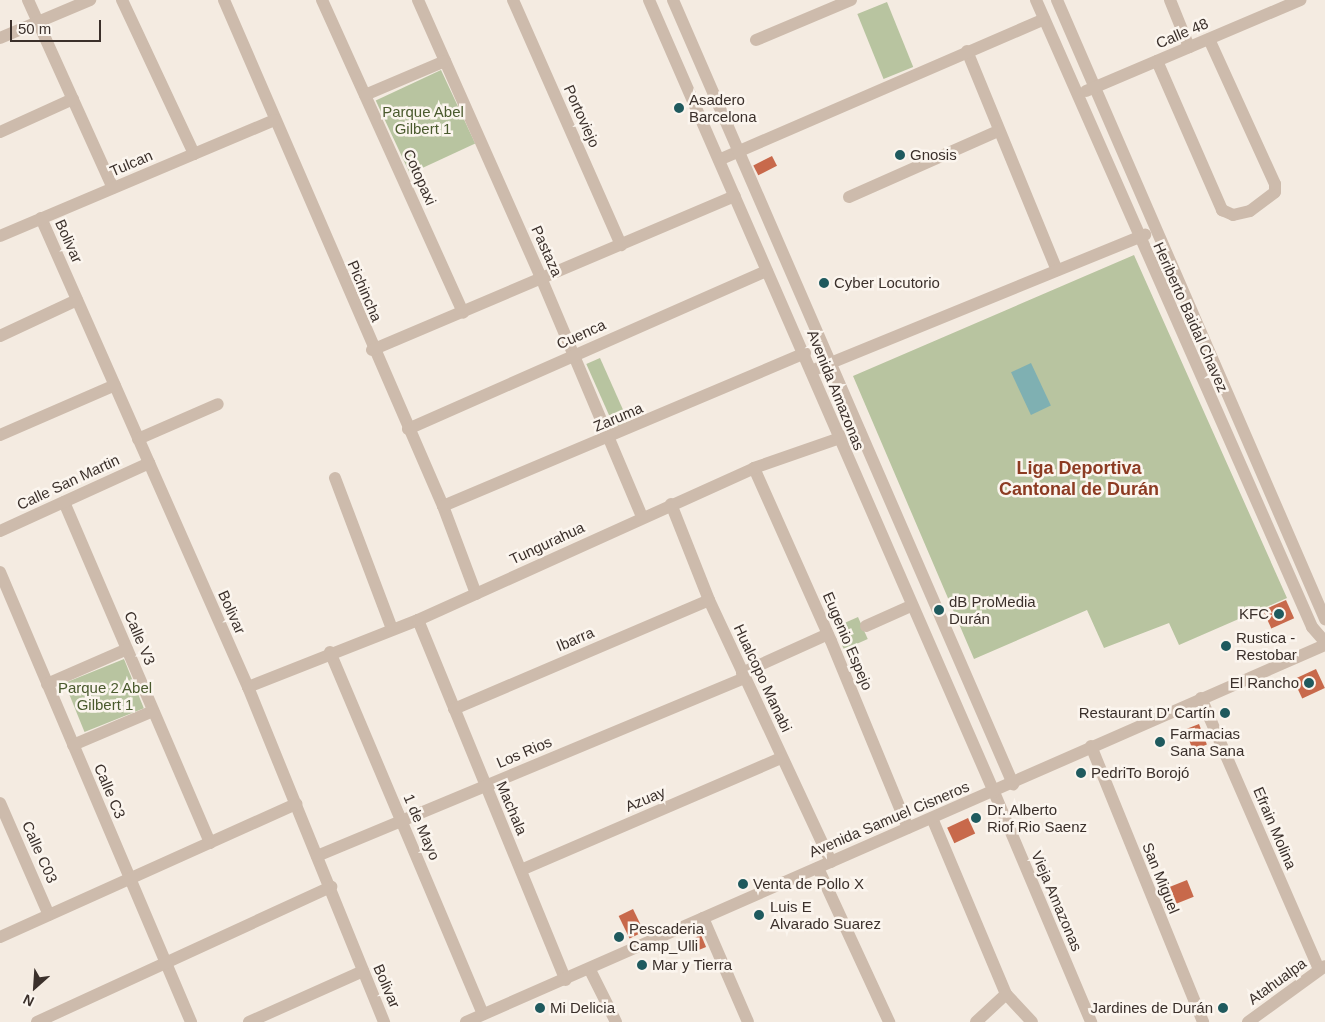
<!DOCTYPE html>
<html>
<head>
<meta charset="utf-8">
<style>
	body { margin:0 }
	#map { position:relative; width:1325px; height:1022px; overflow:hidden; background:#f4ebe1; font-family:Arial,sans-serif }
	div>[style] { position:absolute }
	.green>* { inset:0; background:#b8c4a0; transform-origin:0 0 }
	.water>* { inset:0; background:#7fb0b2; transform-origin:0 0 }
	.building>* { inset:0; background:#c8694b; transform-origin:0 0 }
	.minor>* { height:12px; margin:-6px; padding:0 6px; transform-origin:6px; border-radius:6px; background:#cdbbac }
	.tertiary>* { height:12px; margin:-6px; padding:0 6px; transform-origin:6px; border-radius:6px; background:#cdbbac }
	.dots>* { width:14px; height:14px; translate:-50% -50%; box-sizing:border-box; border:2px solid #fbf5ee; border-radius:50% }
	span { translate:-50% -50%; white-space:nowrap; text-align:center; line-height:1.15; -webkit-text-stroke:5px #fbf5ee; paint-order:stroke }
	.street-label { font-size:15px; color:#3b302b }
	.poi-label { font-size:15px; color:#3b302b }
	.left { translate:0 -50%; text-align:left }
	.right { translate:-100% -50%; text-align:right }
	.park-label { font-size:15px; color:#4a5a2e }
	.quarter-label { font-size:18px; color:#8c3b22; font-weight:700 }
	.north { position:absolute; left:10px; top:962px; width:50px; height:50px; -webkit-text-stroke:4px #fbf5ee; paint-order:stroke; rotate:206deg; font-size:14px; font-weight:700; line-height:20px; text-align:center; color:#3b302b }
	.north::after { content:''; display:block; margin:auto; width:18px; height:22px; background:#3b302b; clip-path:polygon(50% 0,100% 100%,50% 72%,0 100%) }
	.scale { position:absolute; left:10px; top:20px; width:91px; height:22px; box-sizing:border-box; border:2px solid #3b302b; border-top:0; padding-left:6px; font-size:15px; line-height:18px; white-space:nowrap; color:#3b302b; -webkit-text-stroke:4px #fbf5ee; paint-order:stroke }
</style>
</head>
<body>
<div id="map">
	<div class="green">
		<div style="left:887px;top:2px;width:70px;height:32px;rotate:68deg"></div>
		<div style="left:441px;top:70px;width:81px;height:72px;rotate:65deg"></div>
		<div style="clip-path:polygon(1134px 255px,1287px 598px,1179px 645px,1169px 623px,1104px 648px,1087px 610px,974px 659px,853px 376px)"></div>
		<div style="left:600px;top:358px;width:70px;height:15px;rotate:66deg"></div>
		<div style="left:858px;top:617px;width:24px;height:26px;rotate:66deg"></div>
		<div style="left:124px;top:659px;width:53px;height:64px;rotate:68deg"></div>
	</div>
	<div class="water">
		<div style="left:1031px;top:363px;width:47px;height:22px;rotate:65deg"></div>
	</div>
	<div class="building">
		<div style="left:772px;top:156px;width:11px;height:21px;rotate:63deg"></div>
		<div style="left:1286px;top:600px;width:20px;height:25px;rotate:66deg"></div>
		<div style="left:1316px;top:669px;width:21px;height:25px;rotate:65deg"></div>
		<div style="left:1199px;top:724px;width:22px;height:15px;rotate:69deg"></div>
		<div style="left:968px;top:818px;width:17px;height:23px;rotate:65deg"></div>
		<div style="left:1187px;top:880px;width:18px;height:31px;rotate:68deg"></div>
		<div style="left:633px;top:909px;width:25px;height:16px;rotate:64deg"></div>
		<div style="left:701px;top:935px;width:13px;height:10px;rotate:67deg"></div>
	</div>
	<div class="minor">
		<div style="left:28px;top:0;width:206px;rotate:65.7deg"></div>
		<div style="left:122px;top:0;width:170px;rotate:64.9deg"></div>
		<div style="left:224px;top:0;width:551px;rotate:66.6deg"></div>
		<div style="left:443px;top:506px;width:94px;rotate:69.4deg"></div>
		<div style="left:322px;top:0;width:343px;rotate:65.7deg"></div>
		<div style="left:418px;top:0;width:306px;rotate:66.1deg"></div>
		<div style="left:542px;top:280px;width:257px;rotate:67.1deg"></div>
		<div style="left:513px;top:0;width:268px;rotate:66.2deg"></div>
		<div style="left:1036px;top:0;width:685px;rotate:66.24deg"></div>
		<div style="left:1312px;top:627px;width:20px;rotate:49deg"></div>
		<div style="left:1057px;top:0;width:675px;rotate:66.59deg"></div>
		<div style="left:1170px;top:0;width:51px;rotate:68deg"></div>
		<div style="left:0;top:38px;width:98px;rotate:-22.9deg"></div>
		<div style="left:756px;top:40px;width:103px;rotate:-22.8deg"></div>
		<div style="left:967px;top:51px;width:237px;rotate:67.7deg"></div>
		<div style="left:1157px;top:61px;width:163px;rotate:66.4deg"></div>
		<div style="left:1222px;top:210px;width:12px;rotate:24deg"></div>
		<div style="left:1233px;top:215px;width:17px;rotate:-13deg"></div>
		<div style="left:1250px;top:211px;width:31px;rotate:-37deg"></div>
		<div style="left:1275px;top:192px;width:8px;rotate:-90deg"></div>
		<div style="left:1275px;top:184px;width:159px;rotate:-114.5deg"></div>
		<div style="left:1086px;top:91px;width:233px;rotate:-23deg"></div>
		<div style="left:365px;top:95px;width:87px;rotate:-23deg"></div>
		<div style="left:0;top:132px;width:80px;rotate:-24.3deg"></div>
		<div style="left:721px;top:159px;width:352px;rotate:-23.4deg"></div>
		<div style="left:849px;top:197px;width:163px;rotate:-23.9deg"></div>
		<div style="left:41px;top:218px;width:513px;rotate:66.19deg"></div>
		<div style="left:248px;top:687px;width:362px;rotate:67.9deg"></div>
		<div style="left:0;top:236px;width:298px;rotate:-22.9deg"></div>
		<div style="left:0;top:336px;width:85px;rotate:-25.1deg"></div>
		<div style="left:372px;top:350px;width:394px;rotate:-23deg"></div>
		<div style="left:811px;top:371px;width:361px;rotate:-22.2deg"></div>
		<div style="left:408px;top:429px;width:392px;rotate:-23.8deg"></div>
		<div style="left:0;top:435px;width:125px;rotate:-23.5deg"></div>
		<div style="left:138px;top:439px;width:87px;rotate:-23.6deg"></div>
		<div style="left:754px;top:468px;width:189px;rotate:66deg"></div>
		<div style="left:831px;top:641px;width:202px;rotate:67.6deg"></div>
		<div style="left:335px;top:478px;width:161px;rotate:69.3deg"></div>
		<div style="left:64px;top:502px;width:371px;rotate:66.8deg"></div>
		<div style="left:671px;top:504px;width:103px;rotate:68.4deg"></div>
		<div style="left:709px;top:600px;width:289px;rotate:65deg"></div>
		<div style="left:443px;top:506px;width:393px;rotate:-22.9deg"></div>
		<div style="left:0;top:531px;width:164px;rotate:-24.5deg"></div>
		<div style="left:0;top:572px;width:489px;rotate:67deg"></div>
		<div style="left:418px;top:620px;width:389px;rotate:67.7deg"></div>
		<div style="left:866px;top:626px;width:49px;rotate:-24deg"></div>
		<div style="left:330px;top:652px;width:393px;rotate:67.1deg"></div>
		<div style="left:742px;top:673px;width:94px;rotate:-24.4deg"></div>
		<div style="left:47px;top:684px;width:87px;rotate:-23.6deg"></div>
		<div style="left:248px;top:687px;width:183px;rotate:-21.5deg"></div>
		<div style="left:418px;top:620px;width:369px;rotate:-24.3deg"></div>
		<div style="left:754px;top:468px;width:112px;rotate:-19.2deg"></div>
		<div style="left:1201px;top:698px;width:296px;rotate:66.5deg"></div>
		<div style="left:454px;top:709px;width:277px;rotate:-23.1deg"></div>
		<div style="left:73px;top:745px;width:87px;rotate:-23deg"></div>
		<div style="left:1091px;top:746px;width:298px;rotate:67.9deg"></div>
		<div style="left:994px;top:792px;width:250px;rotate:67.1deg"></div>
		<div style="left:0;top:803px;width:122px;rotate:66.4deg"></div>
		<div style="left:932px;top:818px;width:191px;rotate:67.2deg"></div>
		<div style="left:1006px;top:994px;width:38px;rotate:47deg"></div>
		<div style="left:317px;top:856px;width:463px;rotate:-22.6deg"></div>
		<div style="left:818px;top:868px;width:170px;rotate:65.2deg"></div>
		<div style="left:521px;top:870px;width:283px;rotate:-23.3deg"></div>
		<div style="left:703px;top:918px;width:113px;rotate:66.6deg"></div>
		<div style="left:0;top:937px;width:325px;rotate:-24.2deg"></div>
		<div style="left:590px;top:970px;width:58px;rotate:63.4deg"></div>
		<div style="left:37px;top:1022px;width:324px;rotate:-24.7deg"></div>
		<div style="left:249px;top:1022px;width:125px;rotate:-24.1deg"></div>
		<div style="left:976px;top:1022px;width:41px;rotate:-43deg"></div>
	</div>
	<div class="tertiary">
		<div style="left:649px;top:0;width:864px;rotate:66.46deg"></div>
		<div style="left:673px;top:0;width:855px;rotate:66.55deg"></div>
		<div style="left:466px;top:1022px;width:938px;rotate:-23.7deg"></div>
		<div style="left:1248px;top:1022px;width:95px;rotate:-36deg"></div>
	</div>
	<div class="dots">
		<div style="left:679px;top:108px;background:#1f5a5e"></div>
		<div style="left:900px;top:155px;background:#1f5a5e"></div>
		<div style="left:824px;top:283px;background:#1f5a5e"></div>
		<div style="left:939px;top:610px;background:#1f5a5e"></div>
		<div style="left:1279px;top:614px;background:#1f5a5e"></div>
		<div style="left:1226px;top:646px;background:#1f5a5e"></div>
		<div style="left:1309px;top:683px;background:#1f5a5e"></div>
		<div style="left:1225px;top:713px;background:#1f5a5e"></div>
		<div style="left:1160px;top:742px;background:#1f5a5e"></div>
		<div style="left:1081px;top:773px;background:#1f5a5e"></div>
		<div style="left:976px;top:818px;background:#1f5a5e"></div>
		<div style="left:743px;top:884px;background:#1f5a5e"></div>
		<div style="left:759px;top:915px;background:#1f5a5e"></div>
		<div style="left:619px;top:937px;background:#1f5a5e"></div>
		<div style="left:642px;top:965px;background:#1f5a5e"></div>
		<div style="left:540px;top:1008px;background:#1f5a5e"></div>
		<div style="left:1223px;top:1008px;background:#1f5a5e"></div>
	</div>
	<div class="street-label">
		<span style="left:1182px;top:33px;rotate:-23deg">Calle 48</span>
		<span style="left:582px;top:116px;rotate:66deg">Portoviejo</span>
		<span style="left:131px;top:163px;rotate:-23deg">Tulcan</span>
		<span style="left:420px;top:177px;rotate:66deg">Cotopaxi</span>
		<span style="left:69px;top:241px;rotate:66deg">Bolivar</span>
		<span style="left:547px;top:251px;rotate:66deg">Pastaza</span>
		<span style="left:365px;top:291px;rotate:67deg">Pichincha</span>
		<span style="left:1191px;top:317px;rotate:66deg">Heriberto Baidal Chavez</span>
		<span style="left:581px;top:334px;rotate:-24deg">Cuenca</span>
		<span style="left:836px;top:390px;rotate:68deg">Avenida Amazonas</span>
		<span style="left:618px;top:417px;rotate:-23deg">Zaruma</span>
		<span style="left:68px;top:482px;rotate:-25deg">Calle San Martin</span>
		<span style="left:547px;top:543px;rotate:-25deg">Tungurahua</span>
		<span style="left:232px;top:612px;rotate:66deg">Bolivar</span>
		<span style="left:140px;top:638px;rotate:67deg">Calle V3</span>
		<span style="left:575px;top:639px;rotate:-23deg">Ibarra</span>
		<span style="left:848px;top:641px;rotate:67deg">Eugenio Espejo</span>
		<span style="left:763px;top:678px;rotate:65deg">Hualcopo Manabi</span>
		<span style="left:524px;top:752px;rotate:-23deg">Los Rios</span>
		<span style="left:110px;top:791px;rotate:67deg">Calle C3</span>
		<span style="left:645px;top:799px;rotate:-23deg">Azuay</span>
		<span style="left:512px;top:808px;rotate:67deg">Machala</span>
		<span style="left:889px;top:819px;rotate:-23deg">Avenida Samuel Cisneros</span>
		<span style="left:422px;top:827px;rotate:67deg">1 de Mayo</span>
		<span style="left:1275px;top:828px;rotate:67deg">Efrain Molina</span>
		<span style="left:40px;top:852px;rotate:66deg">Calle C03</span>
		<span style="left:1161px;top:878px;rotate:68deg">San Miguel</span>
		<span style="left:1057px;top:901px;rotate:67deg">Vieja Amazonas</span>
		<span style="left:1277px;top:981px;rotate:-36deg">Atahualpa</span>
		<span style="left:387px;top:986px;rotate:67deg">Bolivar</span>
	</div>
	<div class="poi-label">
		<span class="left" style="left:689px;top:108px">Asadero<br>Barcelona</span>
		<span class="left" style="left:910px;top:155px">Gnosis</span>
		<span class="left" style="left:834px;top:283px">Cyber Locutorio</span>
		<span class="left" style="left:949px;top:610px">dB ProMedia<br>Durán</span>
		<span class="right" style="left:1269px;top:614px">KFC</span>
		<span class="left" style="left:1236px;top:646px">Rustica -<br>Restobar</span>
		<span class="right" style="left:1299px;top:683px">El Rancho</span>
		<span class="right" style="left:1215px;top:713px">Restaurant D' Cartín</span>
		<span class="left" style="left:1170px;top:742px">Farmacias<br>Sana Sana</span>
		<span class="left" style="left:1091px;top:773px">PedriTo Borojó</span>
		<span class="left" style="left:987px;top:818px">Dr. Alberto<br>Riof Rio Saenz</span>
		<span class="left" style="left:753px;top:884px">Venta de Pollo X</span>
		<span class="left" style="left:770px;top:915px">Luis E<br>Alvarado Suarez</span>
		<span class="left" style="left:629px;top:937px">Pescaderia<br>Camp_Ulli</span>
		<span class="left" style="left:652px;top:965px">Mar y Tierra</span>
		<span class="left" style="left:550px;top:1008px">Mi Delicia</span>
		<span class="right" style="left:1213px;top:1008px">Jardines de Durán</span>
	</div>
	<div class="park-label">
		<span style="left:423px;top:120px">Parque Abel<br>Gilbert 1</span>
		<span style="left:105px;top:696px">Parque 2 Abel<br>Gilbert 1</span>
	</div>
	<div class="quarter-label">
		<span style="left:1079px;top:479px">Liga Deportiva<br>Cantonal de Durán</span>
	</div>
	<div class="north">N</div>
	<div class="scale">50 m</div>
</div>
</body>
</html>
